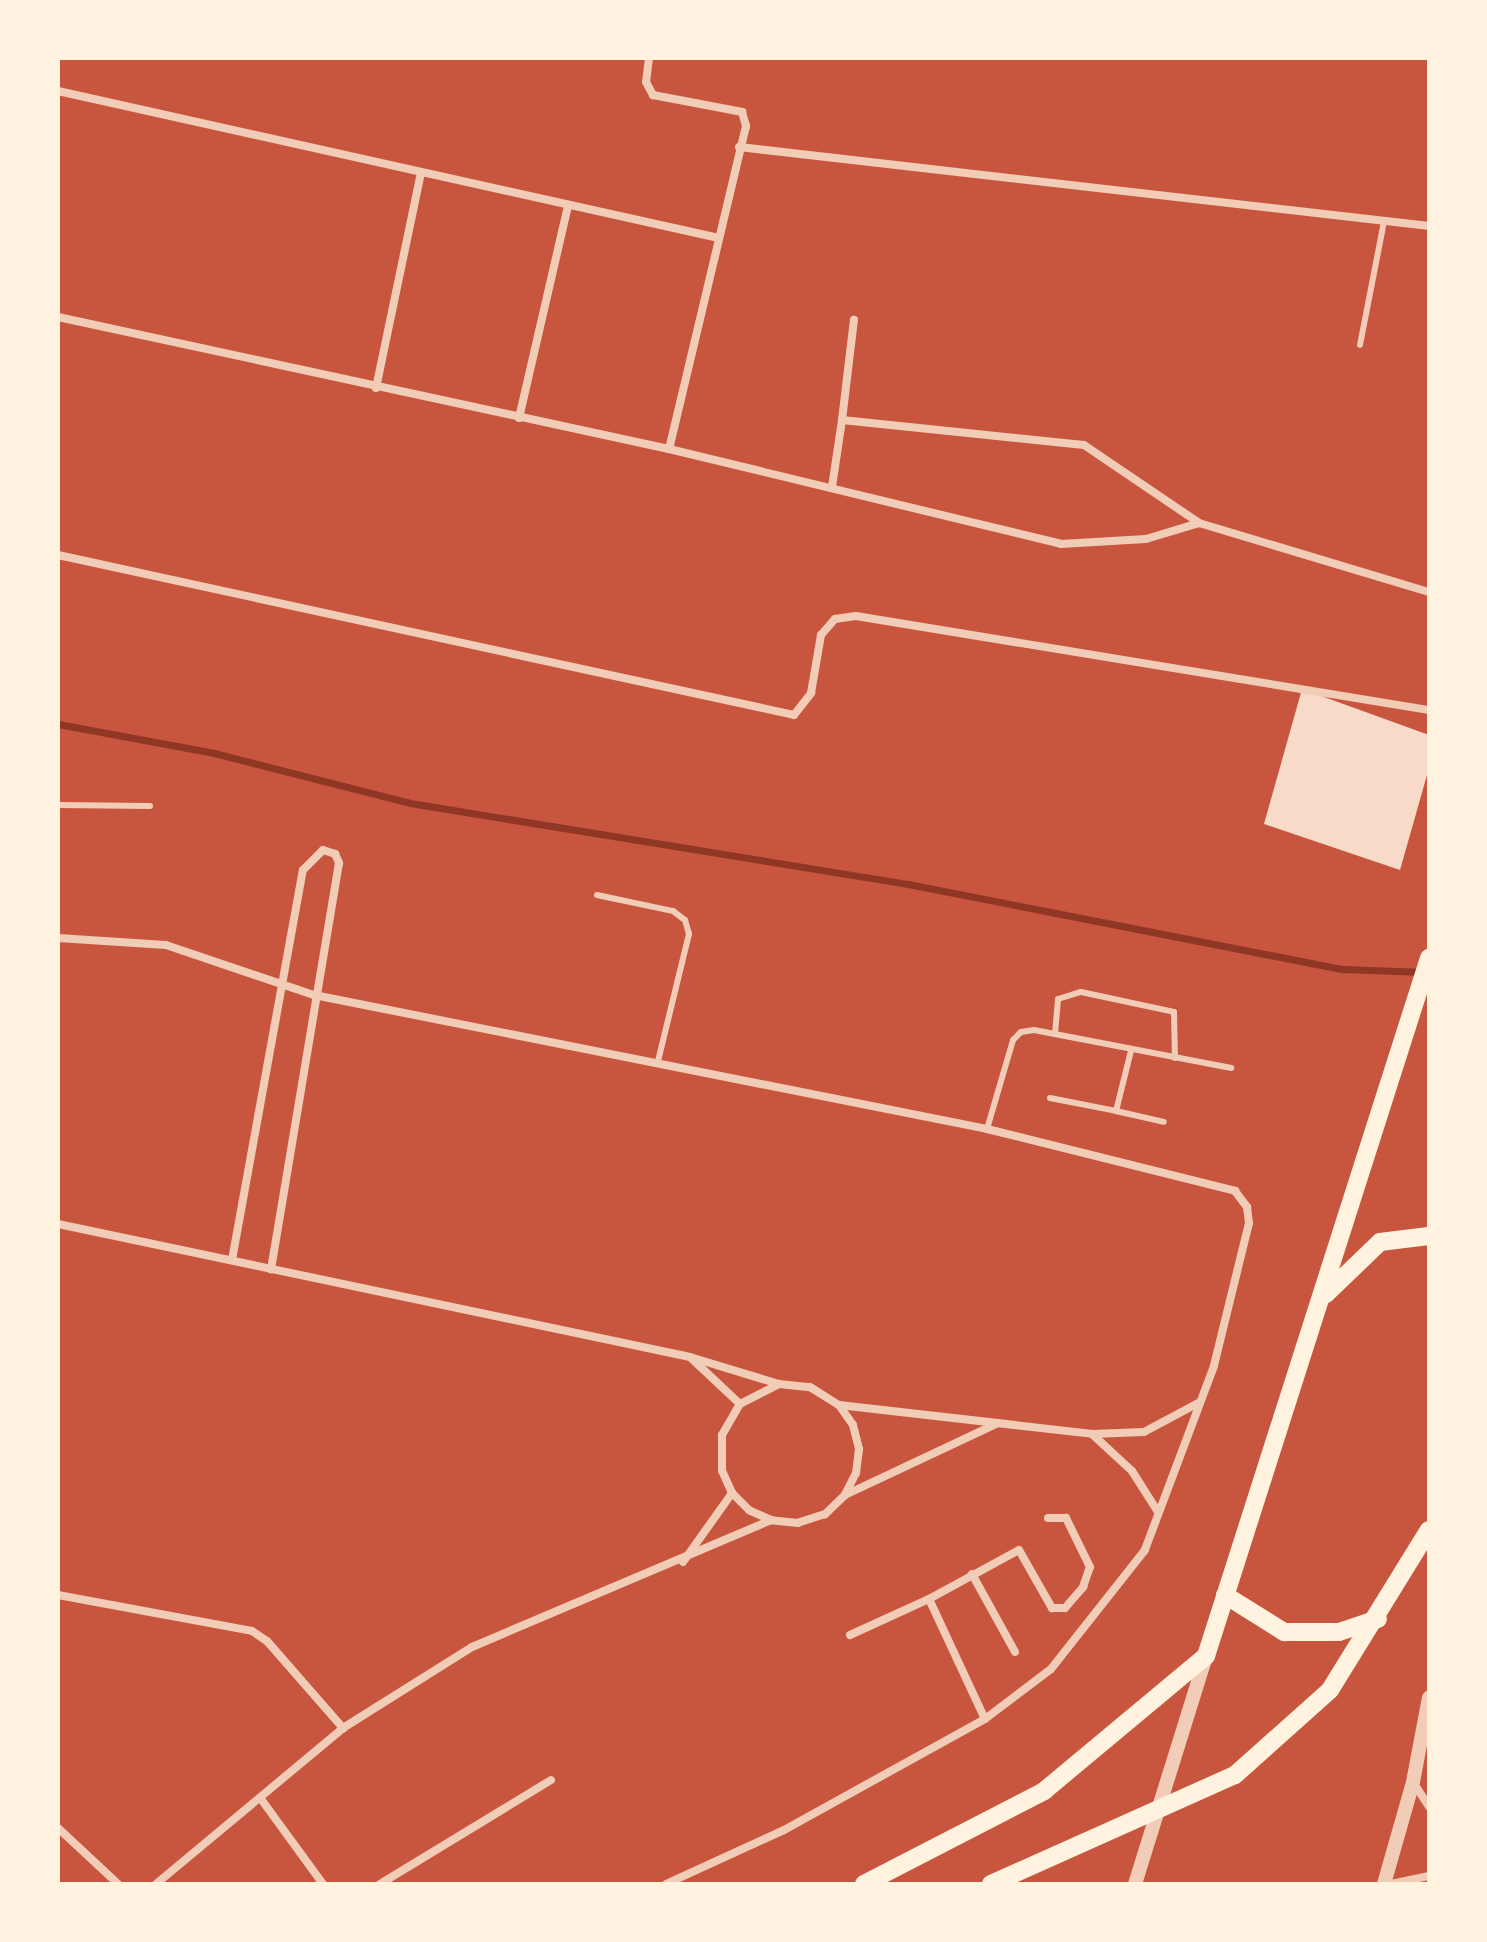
<!DOCTYPE html>
<html>
<head>
<meta charset="utf-8">
<style>
	body { margin:0 }
	#map { position:relative; width:1487px; height:1942px; overflow:hidden; background:#c8553d; font-family:Overpass,sans-serif }
	div>[style] { position:absolute }
	.stream>* { height:7px; margin:-3.5px; padding:0 3.5px; transform-origin:3.5px; border-radius:3.5px; background:#8f3625 }
	.building>* { inset:0; background:#f7dbc8 }
	.service>* { height:6px; margin:-3px; padding:0 3px; transform-origin:3px; border-radius:3px; background:#f1ccb7 }
	.minor>* { height:8px; margin:-4px; padding:0 4px; transform-origin:4px; border-radius:4px; background:#f1ccb7 }
	.tertiary>* { height:14px; margin:-7px; padding:0 7px; transform-origin:7px; border-radius:7px; background:#f1ccb7 }
	.primary>* { height:18px; margin:-9px; padding:0 9px; transform-origin:9px; border-radius:9px; background:#fff3e0 }
	span { translate:-50% -50%; white-space:nowrap; text-align:center; line-height:1.15; -webkit-text-stroke:8px #fff3e0; paint-order:stroke }
	.frame { position:absolute; inset:0; border:60px solid #fff3e0; pointer-events:none }
</style>
</head>
<body>
<div id="map">
	<div class="stream">
		<div style="left:58px;top:724px;width:159px;rotate:10.5deg"></div>
		<div style="left:214px;top:753px;width:202px;rotate:14.3deg"></div>
		<div style="left:410px;top:803px;width:505px;rotate:9.24deg"></div>
		<div style="left:908px;top:884px;width:443px;rotate:11.1deg"></div>
		<div style="left:1343px;top:969px;width:81px;rotate:2.1deg"></div>
	</div>
	<div class="building">
		<div style="clip-path:polygon(1302px 689px,1429px 735px,1429px 768px,1400px 870px,1264px 824px)"></div>
	</div>
	<div class="service">
		<div style="left:1360px;top:345px;width:125px;rotate:-79deg"></div>
		<div style="left:58px;top:805px;width:92px;rotate:0.6deg"></div>
		<div style="left:597px;top:895px;width:78px;rotate:11.9deg"></div>
		<div style="left:673px;top:911px;width:15px;rotate:37deg"></div>
		<div style="left:685px;top:920px;width:15px;rotate:74deg"></div>
		<div style="left:689px;top:934px;width:131px;rotate:103.7deg"></div>
		<div style="left:1055px;top:1034px;width:35px;rotate:-85deg"></div>
		<div style="left:1058px;top:999px;width:24px;rotate:-17deg"></div>
		<div style="left:1081px;top:992px;width:95px;rotate:12.1deg"></div>
		<div style="left:1174px;top:1012px;width:46px;rotate:88.8deg"></div>
		<div style="left:1050px;top:1098px;width:67px;rotate:11.1deg"></div>
		<div style="left:1116px;top:1111px;width:62px;rotate:-76deg"></div>
		<div style="left:1116px;top:1111px;width:49px;rotate:12.9deg"></div>
		<div style="left:987px;top:1129px;width:93px;rotate:-73.7deg"></div>
		<div style="left:1013px;top:1040px;width:11px;rotate:-45deg"></div>
		<div style="left:1021px;top:1032px;width:13px;rotate:-9deg"></div>
		<div style="left:1034px;top:1030px;width:201px;rotate:10.9deg"></div>
	</div>
	<div class="minor">
		<div style="left:649px;top:58px;width:24px;rotate:97deg"></div>
		<div style="left:646px;top:82px;width:15px;rotate:62deg"></div>
		<div style="left:653px;top:95px;width:91px;rotate:10.8deg"></div>
		<div style="left:742px;top:112px;width:15px;rotate:74deg"></div>
		<div style="left:746px;top:126px;width:332px;rotate:103.4deg"></div>
		<div style="left:58px;top:91px;width:677px;rotate:12.54deg"></div>
		<div style="left:739px;top:147px;width:695px;rotate:6.53deg"></div>
		<div style="left:58px;top:317px;width:625px;rotate:12.19deg"></div>
		<div style="left:669px;top:449px;width:403px;rotate:13.6deg"></div>
		<div style="left:1061px;top:544px;width:85px;rotate:-3.4deg"></div>
		<div style="left:1146px;top:539px;width:55px;rotate:-16.8deg"></div>
		<div style="left:376px;top:388px;width:220px;rotate:-78.2deg"></div>
		<div style="left:519px;top:418px;width:219px;rotate:-77deg"></div>
		<div style="left:842px;top:420px;width:101px;rotate:-83.2deg"></div>
		<div style="left:832px;top:487px;width:68px;rotate:-81.5deg"></div>
		<div style="left:842px;top:420px;width:243px;rotate:5.9deg"></div>
		<div style="left:1084px;top:445px;width:139px;rotate:34.1deg"></div>
		<div style="left:1199px;top:523px;width:240px;rotate:16.7deg"></div>
		<div style="left:58px;top:555px;width:753px;rotate:12.26deg"></div>
		<div style="left:794px;top:715px;width:28px;rotate:-52deg"></div>
		<div style="left:811px;top:693px;width:59px;rotate:-80.2deg"></div>
		<div style="left:821px;top:635px;width:21px;rotate:-49deg"></div>
		<div style="left:835px;top:619px;width:21px;rotate:-8deg"></div>
		<div style="left:856px;top:616px;width:581px;rotate:9.32deg"></div>
		<div style="left:58px;top:938px;width:108px;rotate:3.7deg"></div>
		<div style="left:166px;top:945px;width:156px;rotate:18.7deg"></div>
		<div style="left:314px;top:995px;width:686px;rotate:11.26deg"></div>
		<div style="left:987px;top:1129px;width:256px;rotate:14deg"></div>
		<div style="left:1235px;top:1191px;width:20px;rotate:53deg"></div>
		<div style="left:1247px;top:1207px;width:16px;rotate:83deg"></div>
		<div style="left:1249px;top:1223px;width:147px;rotate:103.8deg"></div>
		<div style="left:1214px;top:1366px;width:197px;rotate:110.6deg"></div>
		<div style="left:1145px;top:1550px;width:152px;rotate:128.3deg"></div>
		<div style="left:1051px;top:1669px;width:83px;rotate:142.9deg"></div>
		<div style="left:985px;top:1719px;width:230px;rotate:151.1deg"></div>
		<div style="left:784px;top:1830px;width:130px;rotate:155.4deg"></div>
		<div style="left:58px;top:1224px;width:646px;rotate:11.88deg"></div>
		<div style="left:690px;top:1357px;width:93px;rotate:16.9deg"></div>
		<div style="left:779px;top:1384px;width:31px;rotate:6deg"></div>
		<div style="left:810px;top:1387px;width:34px;rotate:32deg"></div>
		<div style="left:839px;top:1405px;width:24px;rotate:55deg"></div>
		<div style="left:853px;top:1425px;width:25px;rotate:76deg"></div>
		<div style="left:859px;top:1449px;width:24px;rotate:97deg"></div>
		<div style="left:856px;top:1473px;width:25px;rotate:117deg"></div>
		<div style="left:845px;top:1495px;width:28px;rotate:136deg"></div>
		<div style="left:825px;top:1514px;width:28px;rotate:162deg"></div>
		<div style="left:798px;top:1523px;width:27px;rotate:-174deg"></div>
		<div style="left:771px;top:1520px;width:24px;rotate:-156deg"></div>
		<div style="left:749px;top:1510px;width:24px;rotate:-135deg"></div>
		<div style="left:732px;top:1493px;width:24px;rotate:-114deg"></div>
		<div style="left:722px;top:1471px;width:36px;rotate:-90deg"></div>
		<div style="left:722px;top:1435px;width:36px;rotate:-60deg"></div>
		<div style="left:740px;top:1404px;width:44px;rotate:-27.1deg"></div>
		<div style="left:232px;top:1260px;width:396px;rotate:-79.7deg"></div>
		<div style="left:303px;top:870px;width:28px;rotate:-45deg"></div>
		<div style="left:323px;top:850px;width:13px;rotate:18deg"></div>
		<div style="left:335px;top:854px;width:10px;rotate:66deg"></div>
		<div style="left:339px;top:863px;width:412px;rotate:99.5deg"></div>
		<div style="left:691px;top:1358px;width:67px;rotate:43.2deg"></div>
		<div style="left:839px;top:1405px;width:255px;rotate:6.5deg"></div>
		<div style="left:1092px;top:1434px;width:54px;rotate:42.8deg"></div>
		<div style="left:1132px;top:1471px;width:49px;rotate:57.6deg"></div>
		<div style="left:1092px;top:1434px;width:52px;rotate:-2.2deg"></div>
		<div style="left:1144px;top:1432px;width:61px;rotate:-28.2deg"></div>
		<div style="left:845px;top:1495px;width:169px;rotate:-25.2deg"></div>
		<div style="left:683px;top:1562px;width:85px;rotate:-54.6deg"></div>
		<div style="left:972px;top:1574px;width:89px;rotate:61.1deg"></div>
		<div style="left:58px;top:1595px;width:197px;rotate:10.5deg"></div>
		<div style="left:252px;top:1631px;width:18px;rotate:34deg"></div>
		<div style="left:267px;top:1641px;width:116px;rotate:48.9deg"></div>
		<div style="left:929px;top:1599px;width:102px;rotate:-28.6deg"></div>
		<div style="left:1019px;top:1550px;width:67px;rotate:60.4deg"></div>
		<div style="left:1052px;top:1608px;width:13px"></div>
		<div style="left:1065px;top:1608px;width:28px;rotate:-49deg"></div>
		<div style="left:1083px;top:1587px;width:21px;rotate:-71deg"></div>
		<div style="left:1090px;top:1567px;width:55px;rotate:-116.1deg"></div>
		<div style="left:1066px;top:1518px;width:18px;rotate:180deg"></div>
		<div style="left:850px;top:1635px;width:87px;rotate:-24.5deg"></div>
		<div style="left:929px;top:1599px;width:132px;rotate:65deg"></div>
		<div style="left:1413px;top:1782px;width:30px;rotate:57deg"></div>
		<div style="left:261px;top:1799px;width:105px;rotate:53.9deg"></div>
		<div style="left:58px;top:1828px;width:82px;rotate:43deg"></div>
		<div style="left:156px;top:1884px;width:244px;rotate:-39.8deg"></div>
		<div style="left:343px;top:1728px;width:152px;rotate:-32.1deg"></div>
		<div style="left:472px;top:1647px;width:325px;rotate:-23deg"></div>
		<div style="left:380px;top:1884px;width:200px;rotate:-31.3deg"></div>
		<div style="left:1391px;top:1884px;width:39px;rotate:-12deg"></div>
	</div>
	<div class="tertiary">
		<div style="left:1135px;top:1884px;width:239px;rotate:-72.7deg"></div>
		<div style="left:1384px;top:1884px;width:106px;rotate:-74.1deg"></div>
		<div style="left:1413px;top:1782px;width:86px;rotate:-79.3deg"></div>
	</div>
	<div class="primary">
		<div style="left:1326px;top:1294px;width:75px;rotate:-43.9deg"></div>
		<div style="left:1380px;top:1242px;width:49px;rotate:-7deg"></div>
		<div style="left:1225px;top:1595px;width:70px;rotate:32.1deg"></div>
		<div style="left:1284px;top:1632px;width:55px"></div>
		<div style="left:1339px;top:1632px;width:41px;rotate:-18.4deg"></div>
		<div style="left:864px;top:1884px;width:203px;rotate:-27.3deg"></div>
		<div style="left:1044px;top:1791px;width:211px;rotate:-39.8deg"></div>
		<div style="left:1206px;top:1656px;width:733px;rotate:-72.28deg"></div>
		<div style="left:991px;top:1884px;width:267px;rotate:-24.1deg"></div>
		<div style="left:1235px;top:1775px;width:127px;rotate:-41.8deg"></div>
		<div style="left:1330px;top:1690px;width:188px;rotate:-58.3deg"></div>
	</div>
	<div class="frame"></div>
</div>
</body>
</html>
